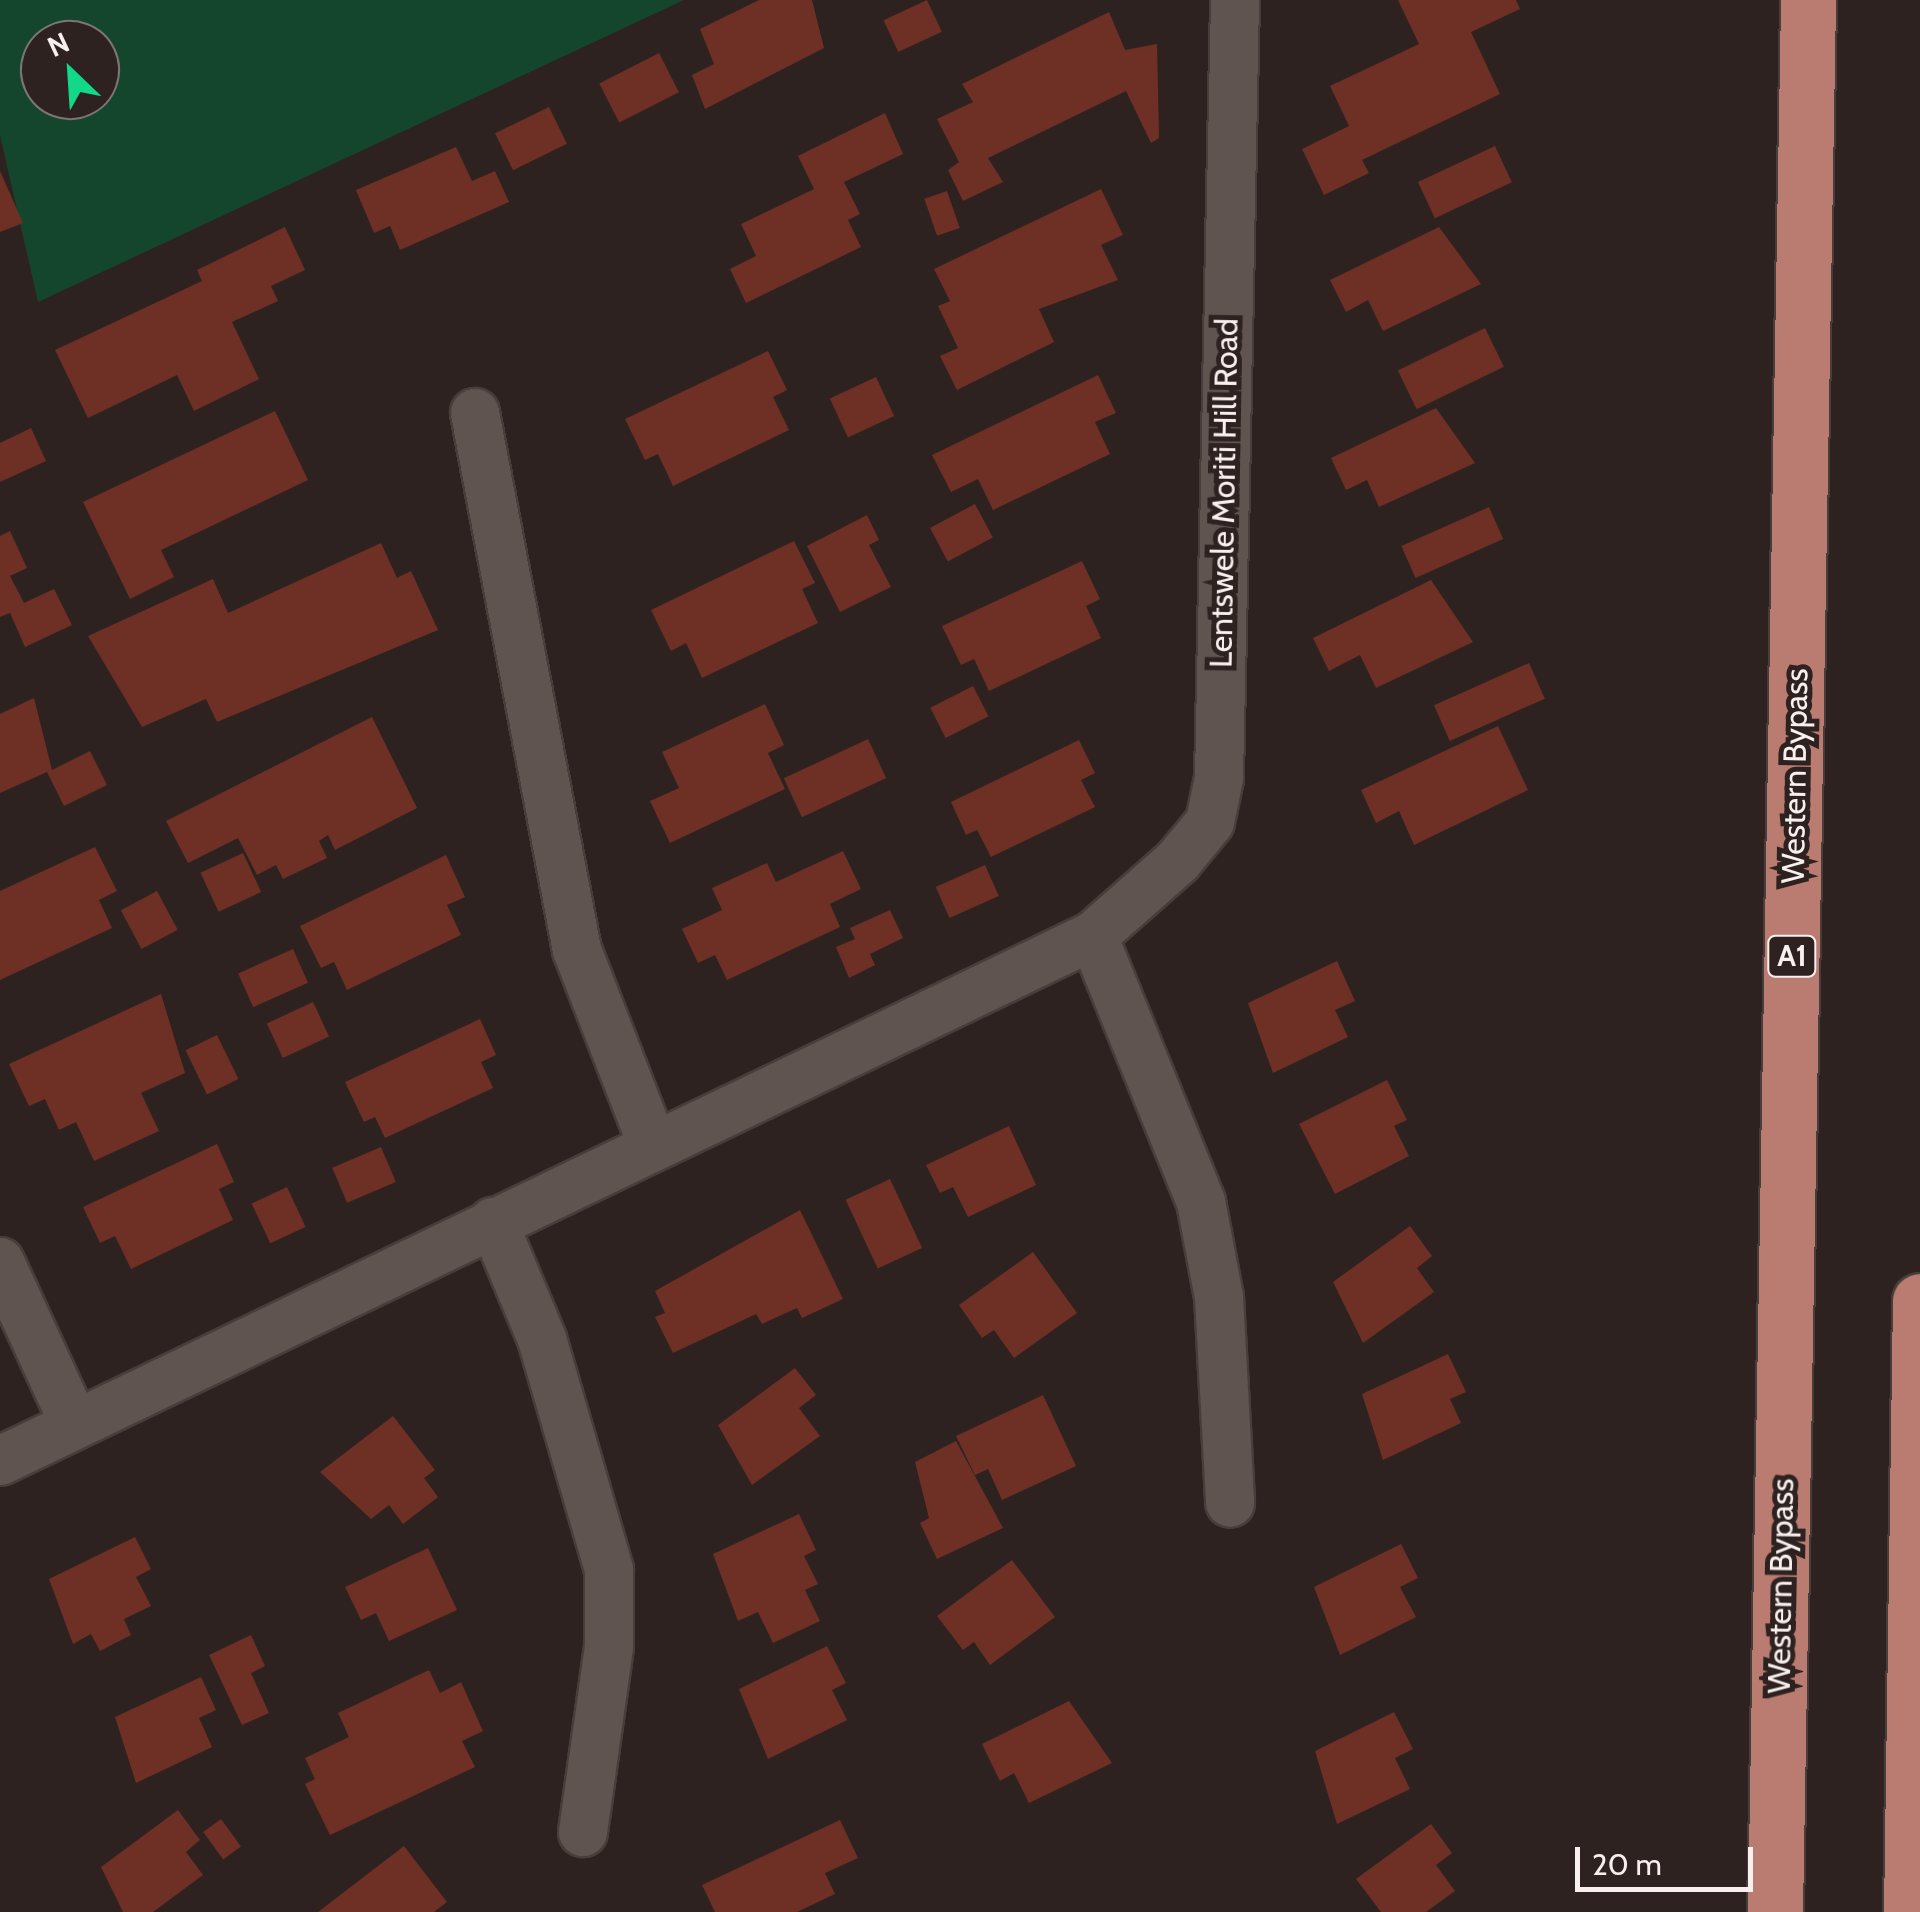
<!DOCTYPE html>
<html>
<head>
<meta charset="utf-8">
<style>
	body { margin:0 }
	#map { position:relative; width:1920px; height:1912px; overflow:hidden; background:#2d2220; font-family:Cabin,sans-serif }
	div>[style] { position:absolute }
	.green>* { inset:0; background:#14462d }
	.building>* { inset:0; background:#6e2f24; transform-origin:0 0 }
	.roads { filter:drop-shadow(2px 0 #473e3c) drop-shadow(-2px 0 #473e3c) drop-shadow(0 2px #473e3c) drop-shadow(0 -2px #473e3c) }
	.minor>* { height:48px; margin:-24px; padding:0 24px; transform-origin:24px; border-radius:24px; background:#605451 }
	.trunk>* { height:55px; margin:-27.5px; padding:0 27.5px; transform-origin:27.5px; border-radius:27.5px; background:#ba7b70 }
	span { translate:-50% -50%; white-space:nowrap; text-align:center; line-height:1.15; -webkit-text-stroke:10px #2d2220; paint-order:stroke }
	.shield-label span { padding:2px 8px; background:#2d2220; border:2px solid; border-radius:8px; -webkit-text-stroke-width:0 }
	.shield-label { font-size:30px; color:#f8f0ef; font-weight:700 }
	.street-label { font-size:32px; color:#f8f0ef }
	.north { position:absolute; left:20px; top:20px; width:100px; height:100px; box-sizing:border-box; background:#2d2220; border:2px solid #7e7473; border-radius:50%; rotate:335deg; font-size:28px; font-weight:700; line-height:40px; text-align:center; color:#f8f0ef }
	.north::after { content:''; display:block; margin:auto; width:35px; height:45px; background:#12d98a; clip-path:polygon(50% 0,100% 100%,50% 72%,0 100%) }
	.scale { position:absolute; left:1575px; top:1847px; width:178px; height:45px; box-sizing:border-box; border:5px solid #f8f0ef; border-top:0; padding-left:12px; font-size:30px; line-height:35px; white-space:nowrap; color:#f8f0ef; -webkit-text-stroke:8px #2d2220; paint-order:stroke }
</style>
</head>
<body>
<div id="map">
	<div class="green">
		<div style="clip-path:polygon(evenodd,0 0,684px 0,38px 302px,0 135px,0 0,40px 40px,100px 40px,100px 100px,40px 100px,40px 40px)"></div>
	</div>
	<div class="building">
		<div style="clip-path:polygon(759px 0,812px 0,824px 48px,705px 109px,692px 75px,714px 64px,700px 29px)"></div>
		<div style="left:927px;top:0;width:35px;height:48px;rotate:65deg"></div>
		<div style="clip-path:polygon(1398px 0,1516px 0,1520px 9px,1471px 32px,1500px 94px,1362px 160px,1369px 173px,1324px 195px,1302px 149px,1349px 126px,1330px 86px,1419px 44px)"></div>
		<div style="clip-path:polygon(1109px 12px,1125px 50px,1157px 44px,1159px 138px,1151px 143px,1126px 91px,988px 158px,1003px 182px,963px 201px,948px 170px,959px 162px,937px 119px,973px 102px,962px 84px)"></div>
		<div style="left:659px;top:53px;width:44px;height:67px;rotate:63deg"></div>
		<div style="left:549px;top:107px;width:41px;height:60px;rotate:64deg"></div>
		<div style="clip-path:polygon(885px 113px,903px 154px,844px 182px,860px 214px,848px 220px,861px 247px,746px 303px,730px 269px,756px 256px,741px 224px,814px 189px,798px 156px)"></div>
		<div style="left:1495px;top:146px;width:40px;height:85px;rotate:65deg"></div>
		<div style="clip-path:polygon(456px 147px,472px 181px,495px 171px,509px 202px,400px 250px,390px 226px,374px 233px,356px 190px)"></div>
		<div style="clip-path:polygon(0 171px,23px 223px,0 232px)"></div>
		<div style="clip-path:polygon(1101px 189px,1123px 235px,1101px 245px,1118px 280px,1039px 309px,1054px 342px,957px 390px,940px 356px,958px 348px,938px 306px,950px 301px,934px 269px)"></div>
		<div style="left:947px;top:191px;width:39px;height:24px;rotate:71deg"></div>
		<div style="clip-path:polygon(285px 227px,305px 270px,271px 286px,278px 301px,232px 322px,259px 379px,194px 411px,177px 375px,88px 418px,55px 350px,202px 281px,197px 270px)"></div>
		<div style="clip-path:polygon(1439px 227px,1481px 284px,1383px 331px,1368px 300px,1346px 312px,1330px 280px)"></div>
		<div style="left:1485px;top:328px;width:43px;height:97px;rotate:64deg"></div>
		<div style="clip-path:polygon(768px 351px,787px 390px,773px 397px,789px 430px,673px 486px,658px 454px,645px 460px,625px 419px)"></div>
		<div style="clip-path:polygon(1098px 375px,1116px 413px,1095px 422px,1110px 454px,993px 510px,978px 479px,951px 492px,932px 455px)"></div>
		<div style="left:876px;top:377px;width:43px;height:51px;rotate:65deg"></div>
		<div style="clip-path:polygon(1436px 408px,1475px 463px,1379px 507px,1367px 480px,1346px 490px,1331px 458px)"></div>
		<div style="clip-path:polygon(275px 411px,308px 480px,161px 550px,174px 577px,130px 599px,83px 502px)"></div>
		<div style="clip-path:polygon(31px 428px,46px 461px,0 482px,0 443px)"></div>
		<div style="left:975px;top:504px;width:38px;height:51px;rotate:62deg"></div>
		<div style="left:1489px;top:507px;width:35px;height:96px;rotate:66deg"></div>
		<div style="clip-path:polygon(867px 515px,879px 540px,869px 545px,891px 587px,840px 612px,807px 546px)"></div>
		<div style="clip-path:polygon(10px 531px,27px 568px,10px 576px,24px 603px,54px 589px,72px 625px,25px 647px,10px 613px,0 617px,0 536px)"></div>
		<div style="clip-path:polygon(794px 541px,815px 583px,802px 589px,818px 623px,702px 678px,686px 643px,671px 651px,651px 610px)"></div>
		<div style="clip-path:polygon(381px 543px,397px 578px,411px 571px,438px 630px,217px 722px,206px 699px,142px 727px,88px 636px,213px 579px,228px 613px)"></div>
		<div style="clip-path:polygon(1082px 561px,1100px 599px,1086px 606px,1101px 638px,989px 691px,974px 659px,961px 665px,942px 626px)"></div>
		<div style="clip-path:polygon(1431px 580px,1473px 642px,1376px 688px,1360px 655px,1329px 671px,1313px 638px)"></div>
		<div style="left:1529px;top:663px;width:39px;height:104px;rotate:66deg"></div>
		<div style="left:973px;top:686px;width:34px;height:48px;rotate:63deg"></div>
		<div style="clip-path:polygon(34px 698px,52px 770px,90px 751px,107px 785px,64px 806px,47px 772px,0 793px,0 714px)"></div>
		<div style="clip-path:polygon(765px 704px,784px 745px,768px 753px,785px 789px,670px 843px,650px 801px,679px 788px,662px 752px)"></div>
		<div style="clip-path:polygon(372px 717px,417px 808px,335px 850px,328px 835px,319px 841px,327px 858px,283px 879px,276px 865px,257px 875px,238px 838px,188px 863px,166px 821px)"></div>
		<div style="clip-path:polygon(1498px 726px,1528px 790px,1414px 845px,1399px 811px,1376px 823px,1361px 790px)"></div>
		<div style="left:868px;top:739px;width:43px;height:93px;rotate:65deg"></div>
		<div style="clip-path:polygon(1079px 740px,1095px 773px,1081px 780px,1095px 807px,991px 857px,977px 830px,966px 835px,951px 802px)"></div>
		<div style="clip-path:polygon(95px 847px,117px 891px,99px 900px,112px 928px,0 980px,0 891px)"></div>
		<div style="clip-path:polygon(843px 851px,861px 889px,830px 904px,840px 927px,727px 980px,715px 955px,698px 963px,682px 929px,722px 910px,712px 888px,767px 863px,776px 882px)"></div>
		<div style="left:243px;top:853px;width:43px;height:47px;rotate:65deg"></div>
		<div style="clip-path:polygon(446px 855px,465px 897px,447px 905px,461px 935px,347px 990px,334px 962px,321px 968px,300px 926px)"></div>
		<div style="left:985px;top:865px;width:34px;height:54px;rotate:66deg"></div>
		<div style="left:157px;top:891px;width:44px;height:41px;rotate:62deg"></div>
		<div style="clip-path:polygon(890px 910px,903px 938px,870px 954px,875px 965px,849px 978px,836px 947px,855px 939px,850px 928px)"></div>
		<div style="left:293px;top:949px;width:37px;height:60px;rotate:66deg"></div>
		<div style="clip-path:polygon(1337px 961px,1355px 1001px,1335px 1010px,1348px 1037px,1273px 1073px,1248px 1003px)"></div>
		<div style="clip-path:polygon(161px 994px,185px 1073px,141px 1093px,159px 1131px,94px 1161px,76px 1122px,59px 1130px,45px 1099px,29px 1106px,9px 1064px)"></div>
		<div style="left:313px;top:1002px;width:38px;height:51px;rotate:65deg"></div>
		<div style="clip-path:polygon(480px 1019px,496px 1055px,481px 1062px,493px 1088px,385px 1138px,375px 1117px,364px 1122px,345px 1082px)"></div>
		<div style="left:217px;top:1035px;width:49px;height:35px;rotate:64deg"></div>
		<div style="clip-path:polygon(1387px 1080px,1407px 1120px,1394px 1126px,1409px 1156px,1335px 1194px,1299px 1124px)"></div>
		<div style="clip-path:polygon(1009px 1126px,1036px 1185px,968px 1217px,953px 1187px,940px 1193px,926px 1165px)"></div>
		<div style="clip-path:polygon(217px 1144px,234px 1182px,219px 1189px,233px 1220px,131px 1269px,115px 1236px,100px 1243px,83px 1207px)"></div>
		<div style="left:381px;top:1147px;width:38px;height:53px;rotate:67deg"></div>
		<div style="left:890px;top:1179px;width:76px;height:49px;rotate:65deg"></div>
		<div style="left:287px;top:1187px;width:44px;height:39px;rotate:65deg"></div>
		<div style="clip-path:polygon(800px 1210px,843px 1299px,802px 1318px,797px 1308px,762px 1324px,756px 1314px,673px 1353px,655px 1317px,665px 1313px,655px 1291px)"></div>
		<div style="clip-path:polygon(1410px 1226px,1432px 1256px,1417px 1268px,1434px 1292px,1363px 1343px,1333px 1282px)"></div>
		<div style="clip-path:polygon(1033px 1252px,1077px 1313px,1014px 1358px,994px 1330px,982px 1338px,959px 1305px)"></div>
		<div style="clip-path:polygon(1448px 1354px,1466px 1392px,1450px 1399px,1461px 1423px,1383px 1460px,1362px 1394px)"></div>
		<div style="clip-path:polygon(795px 1368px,816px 1395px,799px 1408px,820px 1436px,752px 1485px,718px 1425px)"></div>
		<div style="clip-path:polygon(1043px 1395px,1076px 1466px,1002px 1500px,988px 1469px,975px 1475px,956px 1436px)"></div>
		<div style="clip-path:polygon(393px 1416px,435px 1470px,424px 1478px,438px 1497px,403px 1524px,389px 1505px,371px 1519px,320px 1472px)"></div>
		<div style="clip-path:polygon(956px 1441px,1003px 1528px,937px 1559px,920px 1523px,929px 1518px,915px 1462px)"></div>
		<div style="clip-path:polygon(799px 1514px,816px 1550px,804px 1556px,818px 1584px,805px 1590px,820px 1621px,773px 1643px,758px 1612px,738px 1621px,713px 1554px)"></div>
		<div style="clip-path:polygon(135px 1537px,151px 1569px,136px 1577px,151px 1606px,124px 1619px,131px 1635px,100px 1651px,91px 1634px,73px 1644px,49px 1579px)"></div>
		<div style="clip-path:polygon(1401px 1544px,1418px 1578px,1400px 1587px,1416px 1617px,1340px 1655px,1314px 1587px)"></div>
		<div style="clip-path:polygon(428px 1548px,457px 1610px,389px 1641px,376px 1613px,361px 1620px,345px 1587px)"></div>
		<div style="clip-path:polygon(1012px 1560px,1055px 1617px,990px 1665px,974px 1642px,963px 1650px,937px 1616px)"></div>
		<div style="clip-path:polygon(251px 1635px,265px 1666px,251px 1673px,269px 1713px,242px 1725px,209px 1655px)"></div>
		<div style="clip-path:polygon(827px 1646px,846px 1683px,832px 1690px,847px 1720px,768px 1759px,739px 1689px)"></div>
		<div style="clip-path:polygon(429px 1670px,440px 1693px,461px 1682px,483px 1731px,462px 1741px,475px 1767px,330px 1835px,305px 1784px,315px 1779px,305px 1758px,349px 1737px,338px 1713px)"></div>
		<div style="clip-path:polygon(201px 1677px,216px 1710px,199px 1718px,212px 1747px,136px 1783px,115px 1717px)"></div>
		<div style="clip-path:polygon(1069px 1701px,1112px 1763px,1029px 1803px,1014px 1773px,1000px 1781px,982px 1744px)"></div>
		<div style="clip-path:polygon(1394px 1712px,1413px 1749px,1395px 1758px,1410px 1789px,1337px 1824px,1315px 1751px)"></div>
		<div style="clip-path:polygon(178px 1810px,200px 1840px,186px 1852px,203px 1875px,153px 1912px,123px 1912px,101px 1867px)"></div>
		<div style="left:221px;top:1819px;width:34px;height:22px;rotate:54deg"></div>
		<div style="clip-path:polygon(840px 1820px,858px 1858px,825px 1873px,835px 1894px,797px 1912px,715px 1912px,702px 1885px)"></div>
		<div style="clip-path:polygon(1431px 1824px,1452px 1853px,1436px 1865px,1455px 1891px,1426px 1912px,1381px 1912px,1356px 1879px)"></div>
		<div style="clip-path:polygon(404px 1846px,447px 1902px,434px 1912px,318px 1912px)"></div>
	</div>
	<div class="roads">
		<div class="minor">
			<div style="left:475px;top:413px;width:547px;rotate:79.25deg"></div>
			<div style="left:577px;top:950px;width:210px;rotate:68.8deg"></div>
			<div style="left:1093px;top:936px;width:287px;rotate:67.9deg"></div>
			<div style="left:1201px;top:1202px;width:97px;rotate:79.3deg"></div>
			<div style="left:1219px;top:1297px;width:206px;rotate:86.9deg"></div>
			<div style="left:493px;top:1222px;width:127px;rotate:67.3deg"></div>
			<div style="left:542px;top:1339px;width:241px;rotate:73.8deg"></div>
			<div style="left:609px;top:1570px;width:77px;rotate:90deg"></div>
			<div style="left:609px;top:1647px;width:187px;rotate:98deg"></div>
			<div style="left:0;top:1262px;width:179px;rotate:65.3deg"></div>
			<div style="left:0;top:1461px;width:1213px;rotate:-25.66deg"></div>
			<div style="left:1093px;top:936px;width:113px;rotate:-41.4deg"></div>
			<div style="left:1178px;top:861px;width:50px;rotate:-50.6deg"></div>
			<div style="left:1210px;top:822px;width:45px;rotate:-78.4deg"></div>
			<div style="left:1219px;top:778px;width:778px;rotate:-88.82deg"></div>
		</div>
		<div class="trunk">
			<div style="left:1775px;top:1912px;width:1912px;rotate:-89.01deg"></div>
			<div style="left:1911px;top:1912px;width:611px;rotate:-89.16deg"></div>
		</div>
	</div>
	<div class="shield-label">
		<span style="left:1792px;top:956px">A1</span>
	</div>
	<div class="street-label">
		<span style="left:1224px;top:493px;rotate:-89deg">Lentswele Moriti Hill Road</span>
		<span style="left:1795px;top:776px;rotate:-89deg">Western Bypass</span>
		<span style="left:1781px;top:1586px;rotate:-89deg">Western Bypass</span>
	</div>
	<div class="north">N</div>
	<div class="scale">20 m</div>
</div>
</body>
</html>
